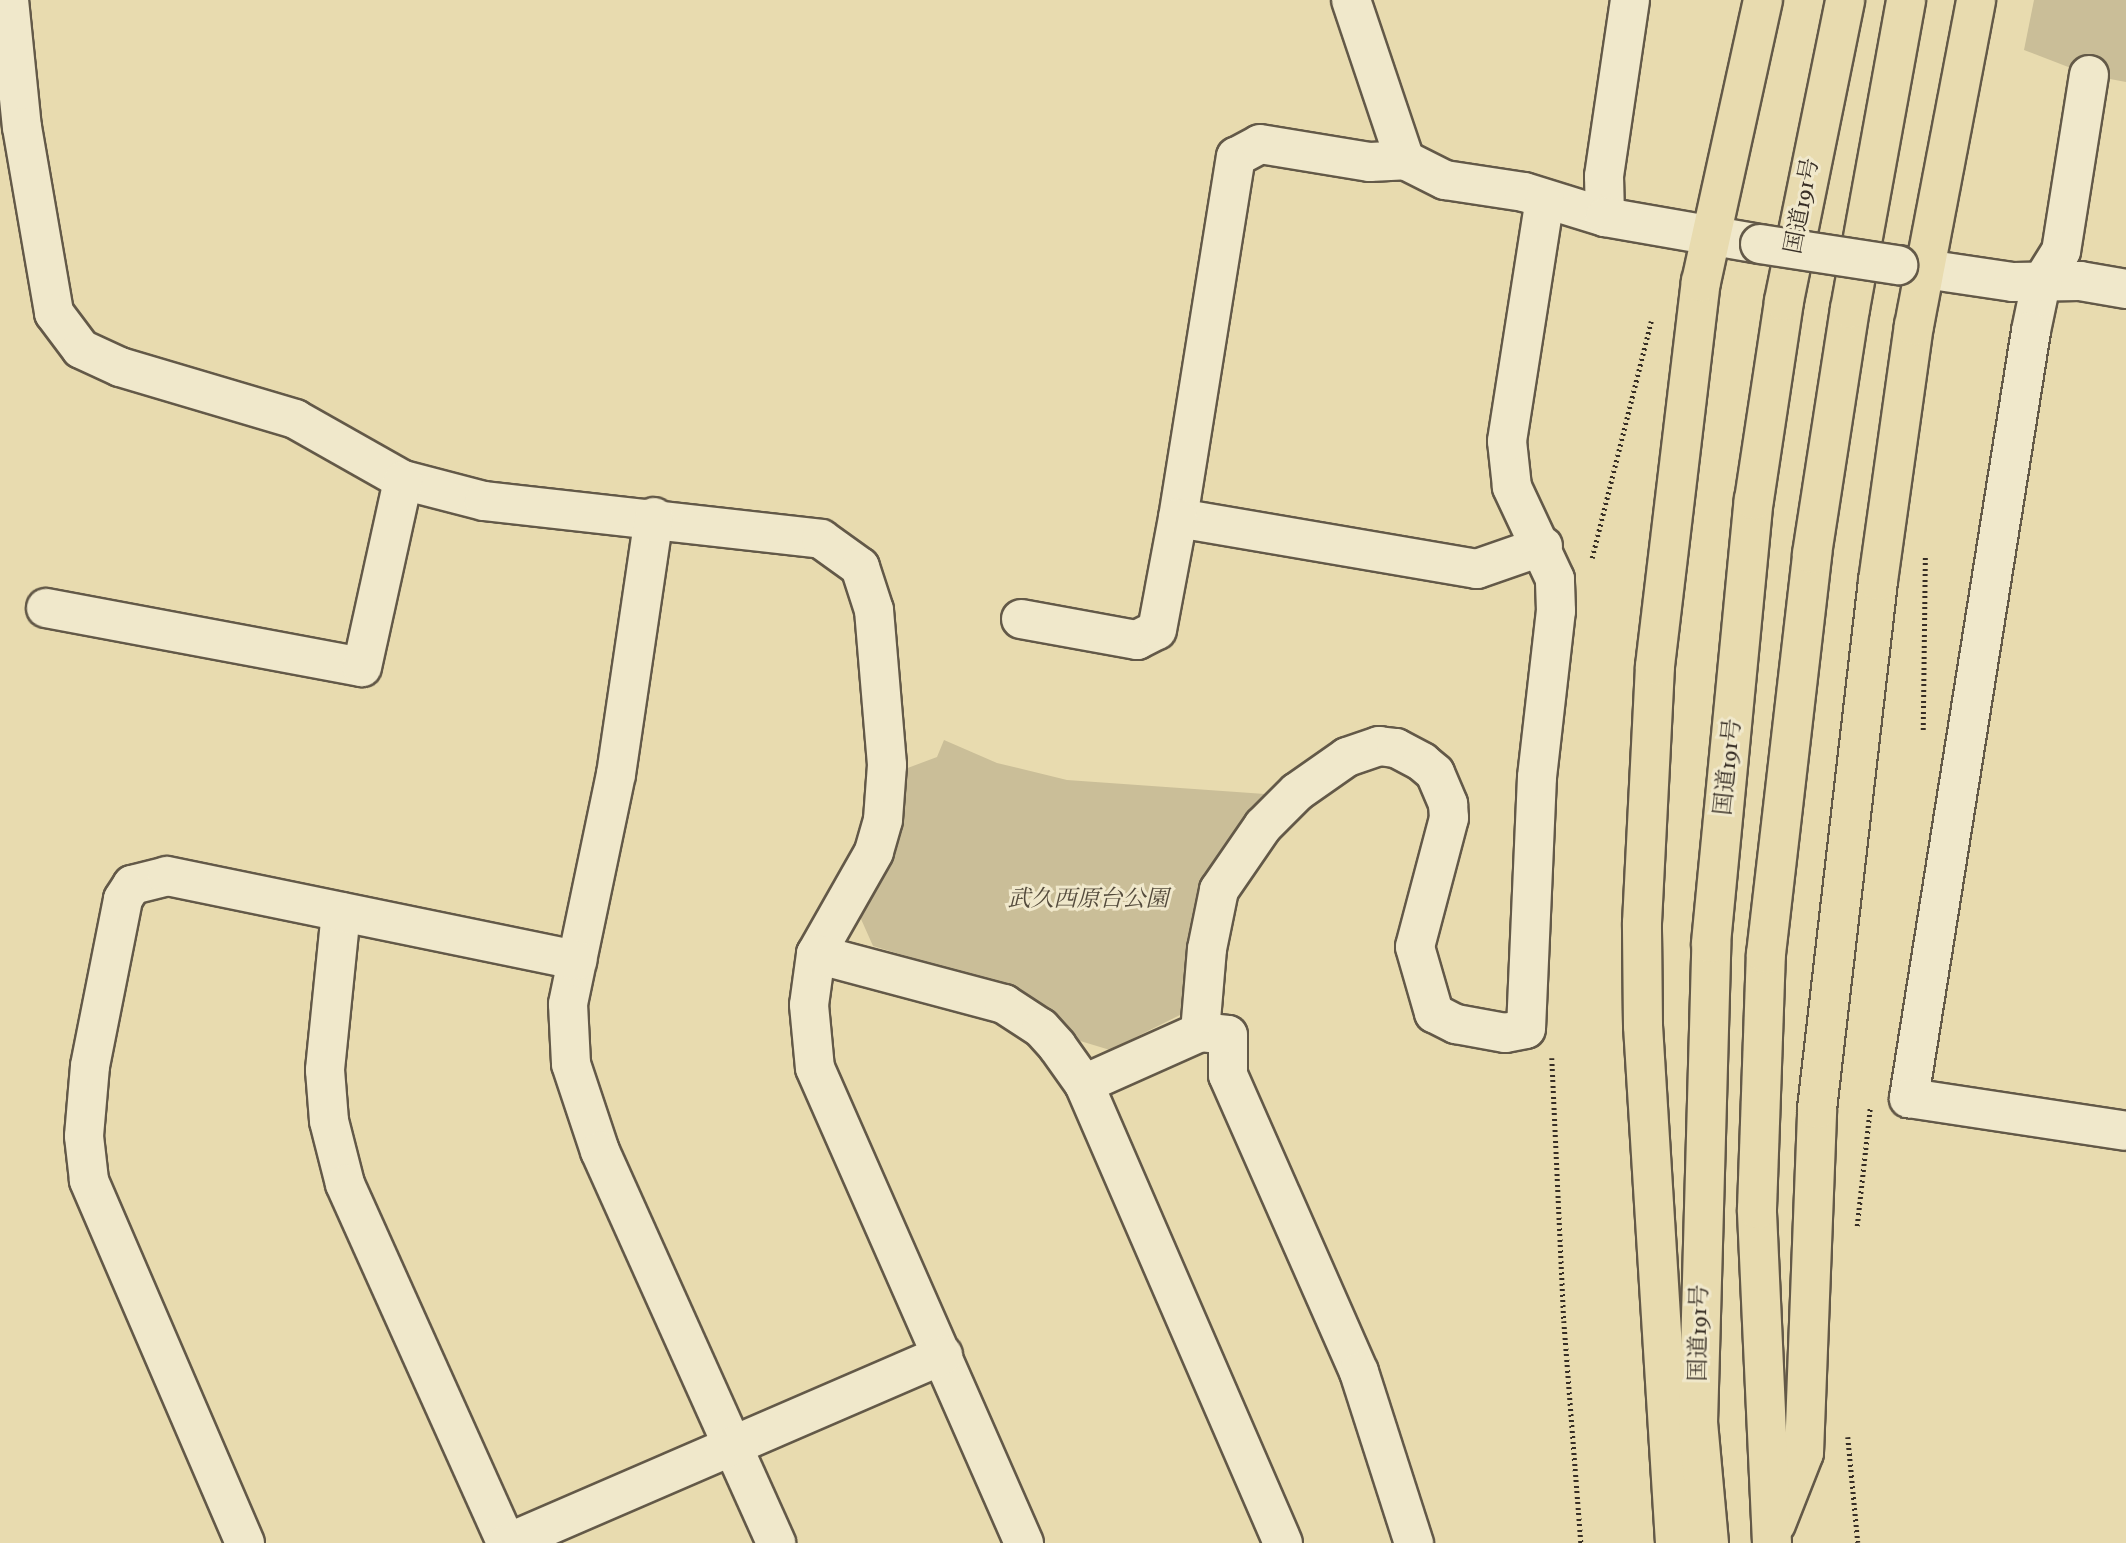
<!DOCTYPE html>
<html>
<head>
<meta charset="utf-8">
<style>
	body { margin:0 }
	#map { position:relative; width:2126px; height:1543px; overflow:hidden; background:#e8dbaf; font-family:"IM FELL Double Pica","Noto Serif JP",serif }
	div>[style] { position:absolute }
	.green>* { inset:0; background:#cabe98 }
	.path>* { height:4.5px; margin-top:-2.25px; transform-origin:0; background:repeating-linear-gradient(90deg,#372e25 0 2px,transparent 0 5.5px) }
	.roads { filter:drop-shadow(2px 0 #635948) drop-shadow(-2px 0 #635948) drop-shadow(0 2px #635948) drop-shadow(0 -2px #635948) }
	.minor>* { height:38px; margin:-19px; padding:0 19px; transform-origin:19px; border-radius:19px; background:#f0e8cb }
	.highway>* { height:38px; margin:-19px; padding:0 19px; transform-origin:19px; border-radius:19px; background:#e8dbaf }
	.bridges { filter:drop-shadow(2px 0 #635948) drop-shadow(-2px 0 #635948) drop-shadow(0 2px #635948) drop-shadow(0 -2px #635948) }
	.minor-bridge>* { height:38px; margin:-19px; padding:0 19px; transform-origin:19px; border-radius:19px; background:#f0e8cb }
	span { translate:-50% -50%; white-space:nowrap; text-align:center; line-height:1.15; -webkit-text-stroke:6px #f0e8cb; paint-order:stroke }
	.street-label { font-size:23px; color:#372e25 }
	.park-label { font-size:23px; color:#544b3c; font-style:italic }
</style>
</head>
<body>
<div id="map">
	<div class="green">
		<div style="clip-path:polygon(2034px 0,2126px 0,2126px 82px,2089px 75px,2024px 50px)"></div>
		<div style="clip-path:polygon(944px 740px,997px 763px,1067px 780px,1278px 795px,1192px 1009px,1110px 1050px,1077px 1040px,1051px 1012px,999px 984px,873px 946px,857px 910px,905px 769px,937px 757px)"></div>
	</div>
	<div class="path">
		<div style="left:1592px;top:558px;width:244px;rotate:-76deg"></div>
		<div style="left:1923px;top:730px;width:173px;rotate:-89.3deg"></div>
		<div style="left:1552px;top:1058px;width:263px;rotate:87.4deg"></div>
		<div style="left:1564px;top:1321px;width:223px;rotate:85.6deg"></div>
		<div style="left:1857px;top:1226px;width:118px;rotate:-83.7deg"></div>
		<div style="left:1848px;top:1437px;width:106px;rotate:84.6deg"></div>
	</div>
	<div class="roads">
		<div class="minor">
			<div style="left:9px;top:0;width:128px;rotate:84.2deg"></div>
			<div style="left:22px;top:127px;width:189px;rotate:80.2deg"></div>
			<div style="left:54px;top:313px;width:45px;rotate:53.1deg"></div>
			<div style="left:81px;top:349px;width:43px;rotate:24.8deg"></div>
			<div style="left:120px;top:367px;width:183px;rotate:16.5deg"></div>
			<div style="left:295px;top:419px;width:124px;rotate:29.5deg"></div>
			<div style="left:403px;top:480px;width:84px;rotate:14.5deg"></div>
			<div style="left:484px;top:501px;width:339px;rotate:6.4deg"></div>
			<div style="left:821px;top:539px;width:48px;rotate:35.7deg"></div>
			<div style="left:860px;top:567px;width:45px;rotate:72deg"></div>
			<div style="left:874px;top:610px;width:156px;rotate:85.2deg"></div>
			<div style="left:887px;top:765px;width:55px;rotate:94.2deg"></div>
			<div style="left:883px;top:820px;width:33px;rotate:106deg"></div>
			<div style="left:874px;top:852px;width:117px;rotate:119.6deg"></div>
			<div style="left:816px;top:954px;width:51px;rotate:97.8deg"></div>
			<div style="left:809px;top:1005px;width:63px;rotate:84.6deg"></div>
			<div style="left:815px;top:1068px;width:519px;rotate:66.25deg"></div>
			<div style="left:1351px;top:0;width:169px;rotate:71.4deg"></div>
			<div style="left:2089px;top:75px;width:178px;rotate:99deg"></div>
			<div style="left:2061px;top:251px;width:38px;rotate:122deg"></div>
			<div style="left:2041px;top:283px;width:49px;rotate:101.8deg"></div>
			<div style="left:2031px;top:331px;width:777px;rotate:99.04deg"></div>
			<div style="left:1909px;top:1098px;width:219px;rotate:8.6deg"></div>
			<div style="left:1605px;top:217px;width:41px;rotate:-91.4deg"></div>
			<div style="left:1604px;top:176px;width:178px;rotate:-81.6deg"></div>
			<div style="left:1898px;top:265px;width:116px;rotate:8.4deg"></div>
			<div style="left:2013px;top:282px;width:67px;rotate:-0.9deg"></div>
			<div style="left:2080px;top:281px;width:47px;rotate:9.9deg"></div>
			<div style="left:654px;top:517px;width:260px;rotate:98.4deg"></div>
			<div style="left:616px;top:774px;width:235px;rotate:101.8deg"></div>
			<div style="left:568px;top:1004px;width:60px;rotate:87.1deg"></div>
			<div style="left:571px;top:1064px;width:92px;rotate:71.6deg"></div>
			<div style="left:600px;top:1151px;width:430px;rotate:65.8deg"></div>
			<div style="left:1543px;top:546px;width:70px;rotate:160.8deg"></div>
			<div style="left:1477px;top:569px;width:303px;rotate:-170.3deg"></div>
			<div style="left:1178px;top:518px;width:366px;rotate:-80.9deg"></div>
			<div style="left:1236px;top:157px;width:27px;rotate:-28deg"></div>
			<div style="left:1260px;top:144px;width:111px;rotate:9.3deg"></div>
			<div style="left:1370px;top:162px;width:35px;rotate:-3deg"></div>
			<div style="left:1405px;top:160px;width:45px;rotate:26.6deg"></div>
			<div style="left:1445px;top:180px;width:80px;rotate:8.6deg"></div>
			<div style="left:1524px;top:192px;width:85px;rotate:17.2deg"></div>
			<div style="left:1605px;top:217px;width:157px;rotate:9.9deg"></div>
			<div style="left:46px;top:608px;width:321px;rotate:10.6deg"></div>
			<div style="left:362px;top:667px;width:191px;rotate:-77.6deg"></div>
			<div style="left:1021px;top:619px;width:118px;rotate:10.3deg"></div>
			<div style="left:1137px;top:640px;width:22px;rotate:-27deg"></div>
			<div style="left:1157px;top:630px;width:114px;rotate:-79.4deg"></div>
			<div style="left:341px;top:912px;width:159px;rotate:95.8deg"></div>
			<div style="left:325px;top:1070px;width:51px;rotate:85.5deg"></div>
			<div style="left:329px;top:1121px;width:65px;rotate:75.7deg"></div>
			<div style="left:345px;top:1184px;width:393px;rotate:65.8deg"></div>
			<div style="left:816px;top:954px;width:195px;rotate:14.9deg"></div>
			<div style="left:1004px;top:1004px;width:44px;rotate:33deg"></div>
			<div style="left:1041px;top:1028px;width:24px;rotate:48deg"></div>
			<div style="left:1057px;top:1046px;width:47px;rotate:54.6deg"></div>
			<div style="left:1084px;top:1084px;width:500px;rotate:66.56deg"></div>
			<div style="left:1200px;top:1032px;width:83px;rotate:-85.2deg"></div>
			<div style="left:1207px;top:949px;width:60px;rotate:-78.5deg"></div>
			<div style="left:1219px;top:890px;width:78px;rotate:-55.5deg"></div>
			<div style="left:1263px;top:826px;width:48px;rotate:-45deg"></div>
			<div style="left:1297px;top:792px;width:61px;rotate:-35deg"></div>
			<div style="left:1347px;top:757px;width:34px;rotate:-19deg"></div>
			<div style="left:1379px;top:746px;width:17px;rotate:7deg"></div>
			<div style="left:1396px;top:748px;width:30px;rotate:28deg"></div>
			<div style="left:1422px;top:762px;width:17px;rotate:40deg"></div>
			<div style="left:1435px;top:773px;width:34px;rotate:67deg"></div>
			<div style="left:1448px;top:804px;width:14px;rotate:86deg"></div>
			<div style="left:1449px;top:818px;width:133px;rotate:104.8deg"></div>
			<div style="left:1415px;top:947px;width:69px;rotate:73.9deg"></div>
			<div style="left:1434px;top:1013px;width:25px;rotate:27deg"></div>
			<div style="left:1456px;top:1024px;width:50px;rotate:10.4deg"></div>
			<div style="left:1505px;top:1033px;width:21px;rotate:-11deg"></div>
			<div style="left:1526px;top:1029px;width:252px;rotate:-87.5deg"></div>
			<div style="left:1537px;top:777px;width:167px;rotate:-83.5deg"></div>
			<div style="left:1556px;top:611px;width:32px;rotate:-92deg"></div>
			<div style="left:1555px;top:579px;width:102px;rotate:-115.1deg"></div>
			<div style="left:1512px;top:487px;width:46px;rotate:-96.2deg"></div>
			<div style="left:1507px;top:441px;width:245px;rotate:-81.1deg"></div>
			<div style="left:1084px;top:1084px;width:127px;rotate:-24.1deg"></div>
			<div style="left:1200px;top:1032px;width:28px;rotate:6deg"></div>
			<div style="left:1228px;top:1035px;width:40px;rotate:90deg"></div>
			<div style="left:1228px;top:1075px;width:325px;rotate:66.2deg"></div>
			<div style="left:1359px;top:1372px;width:180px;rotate:72.2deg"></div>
			<div style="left:245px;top:1543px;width:395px;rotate:-113.3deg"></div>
			<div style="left:89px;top:1180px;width:44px;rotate:-96.5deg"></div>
			<div style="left:84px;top:1136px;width:70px;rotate:-85.1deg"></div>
			<div style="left:90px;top:1066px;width:170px;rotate:-78.8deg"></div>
			<div style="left:123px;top:899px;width:17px;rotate:-57deg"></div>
			<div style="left:132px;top:885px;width:36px;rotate:-14deg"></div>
			<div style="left:167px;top:876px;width:419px;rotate:11.6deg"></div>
			<div style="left:508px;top:1543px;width:474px;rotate:-23.4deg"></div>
		</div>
		<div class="highway">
			<div style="left:1776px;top:1524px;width:76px;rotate:-68.5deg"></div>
			<div style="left:1804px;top:1453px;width:344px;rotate:-87.8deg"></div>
			<div style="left:1817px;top:1109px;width:532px;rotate:-83.41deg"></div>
			<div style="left:1878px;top:581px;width:258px;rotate:-82deg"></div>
			<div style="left:1914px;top:326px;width:332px;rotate:-79.2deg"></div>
			<div style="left:1675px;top:1543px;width:518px;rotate:-93.54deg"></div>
			<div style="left:1643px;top:1026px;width:103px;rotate:-90.6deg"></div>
			<div style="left:1642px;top:923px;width:257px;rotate:-87.1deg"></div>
			<div style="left:1655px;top:666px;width:387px;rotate:-83.2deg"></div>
			<div style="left:1701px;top:282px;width:289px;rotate:-77.6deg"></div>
			<div style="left:1709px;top:1543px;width:121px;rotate:-95.2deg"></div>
			<div style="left:1698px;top:1423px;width:480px;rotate:-88.4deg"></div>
			<div style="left:1711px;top:943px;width:445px;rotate:-84.5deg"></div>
			<div style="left:1754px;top:500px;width:201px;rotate:-81.4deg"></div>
			<div style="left:1784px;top:301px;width:307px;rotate:-78.5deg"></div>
			<div style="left:1772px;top:1543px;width:334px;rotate:-92.6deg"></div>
			<div style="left:1757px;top:1209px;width:255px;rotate:-88deg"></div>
			<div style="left:1766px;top:954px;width:403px;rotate:-83.4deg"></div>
			<div style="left:1812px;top:554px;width:248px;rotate:-81.2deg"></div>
			<div style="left:1850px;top:309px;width:314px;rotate:-79.7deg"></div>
		</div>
	</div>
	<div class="bridges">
		<div class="minor-bridge">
			<div style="left:1760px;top:244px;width:140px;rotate:8.7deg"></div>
		</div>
	</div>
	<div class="street-label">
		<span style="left:1802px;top:206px;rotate:-79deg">国道191号</span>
		<span style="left:1728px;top:767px;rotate:-84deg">国道191号</span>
		<span style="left:1699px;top:1333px;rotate:-89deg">国道191号</span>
	</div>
	<div class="park-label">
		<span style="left:1088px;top:899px">武久西原台公園</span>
	</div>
</div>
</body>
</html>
